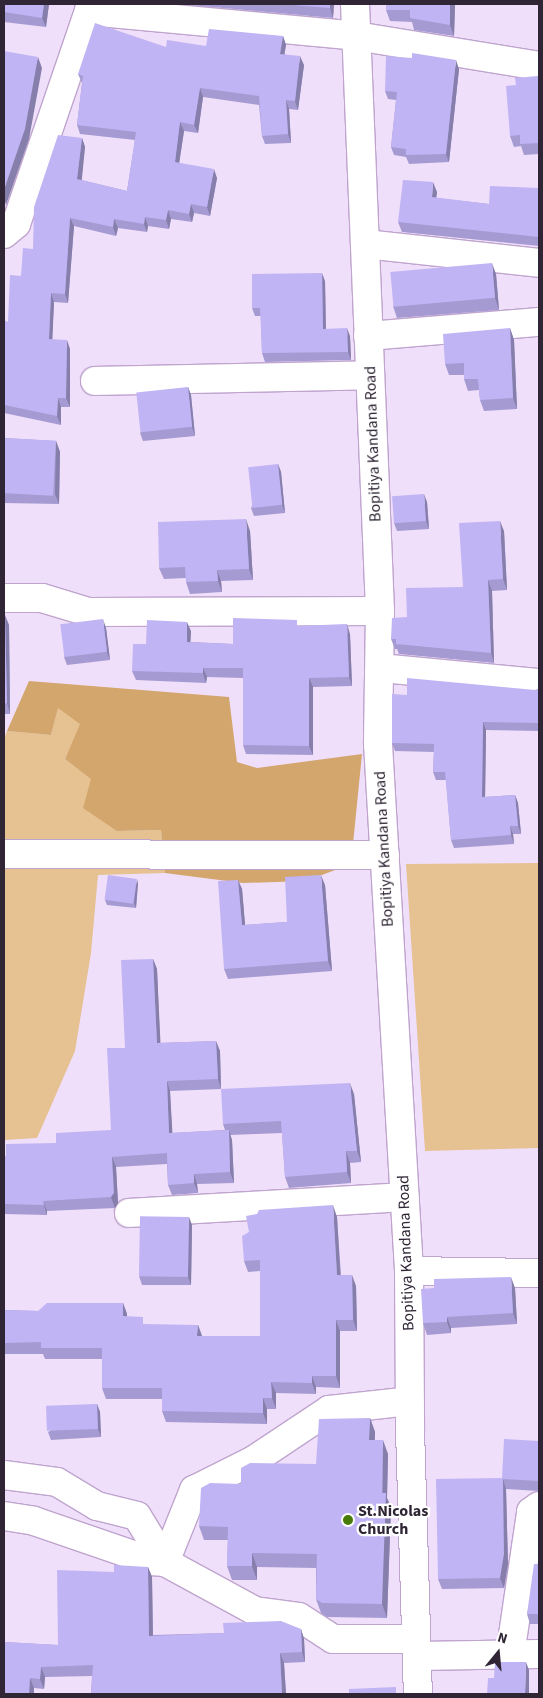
<!DOCTYPE html>
<html>
<head>
<meta charset="utf-8">
<style>
	body { margin:0 }
	#map { position:relative; width:543px; height:1698px; overflow:hidden; background:#f0dffa; font-family:"Source Sans 3",sans-serif }
	div>[style] { position:absolute }
	.green>* { inset:0; background:#e6c191 }
	.forest>* { inset:0; background:#d2a66d }
	.roads { filter:drop-shadow(1px 0 #bfa4ce) drop-shadow(-1px 0 #bfa4ce) drop-shadow(0 1px #bfa4ce) drop-shadow(0 -1px #bfa4ce) }
	.minor>* { height:28px; margin:-14px; padding:0 14px; transform-origin:14px; border-radius:14px; background:#fff }
	.major>* { height:28px; margin:-14px; padding:0 14px; transform-origin:14px; border-radius:14px; background:#fff }
	.wall>* { inset:0; background:#a59bd2 }
	.shaded-wall>* { inset:0; background:#867eab }
	.building>* { inset:0; background:#c0b4f4; transform-origin:0 0 }
	.dots>* { width:14px; height:14px; translate:-50% -50%; box-sizing:border-box; border:2px solid #fff; border-radius:50% }
	span { translate:-50% -50%; white-space:nowrap; text-align:center; line-height:1.15; -webkit-text-stroke:4.5px #fff; paint-order:stroke }
	.street-label { font-size:16px; color:#2f2535 }
	.poi-label { font-size:16px; color:#2f2535; font-weight:700 }
	.left { translate:0 -50%; text-align:left }
	.frame { position:absolute; inset:0; border:5px solid #2f2535; pointer-events:none }
	.north { position:absolute; left:473px; top:1628px; width:50px; height:50px; -webkit-text-stroke:4px #fff; paint-order:stroke; rotate:17deg; font-size:14px; font-weight:700; line-height:20px; text-align:center; color:#2f2535 }
	.north::after { content:''; display:block; margin:auto; width:18px; height:22px; background:#2f2535; clip-path:polygon(50% 0,100% 100%,50% 72%,0 100%) }
</style>
</head>
<body>
<div id="map">
	<div class="green">
		<div style="clip-path:polygon(58px 707px,81px 724px,65px 759px,92px 779px,117px 831px,161px 830px,165px 873px,98px 875px,91px 953px,75px 1051px,37px 1138px,4px 1140px,4px 739px,7px 731px,51px 735px)"></div>
		<div style="clip-path:polygon(539px 863px,539px 1148px,425px 1151px,406px 864px)"></div>
	</div>
	<div class="forest">
		<div style="clip-path:polygon(29px 681px,229px 697px,237px 762px,257px 768px,362px 754px,351px 864px,306px 881px,243px 883px,165px 873px,161px 830px,117px 831px,83px 808px,91px 779px,65px 759px,80px 724px,58px 708px,51px 735px,7px 731px)"></div>
	</div>
	<div class="roads">
		<div class="minor">
			<div style="left:4px;top:234px;width:16px;rotate:-40deg"></div>
			<div style="left:16px;top:224px;width:225px;rotate:-71.1deg"></div>
			<div style="left:89px;top:11px;width:268px;rotate:5.3deg"></div>
			<div style="left:356px;top:36px;width:185px;rotate:9.3deg"></div>
			<div style="left:365px;top:244px;width:175px;rotate:6.2deg"></div>
			<div style="left:368px;top:336px;width:172px;rotate:-4.7deg"></div>
			<div style="left:95px;top:381px;width:275px;rotate:-1.2deg"></div>
			<div style="left:4px;top:598px;width:38px"></div>
			<div style="left:42px;top:598px;width:48px;rotate:16.9deg"></div>
			<div style="left:88px;top:612px;width:292px;rotate:-0.2deg"></div>
			<div style="left:380px;top:668px;width:160px;rotate:5.4deg"></div>
			<div style="left:4px;top:854px;width:381px;rotate:0.2deg"></div>
			<div style="left:129px;top:1213px;width:276px;rotate:-3.3deg"></div>
			<div style="left:409px;top:1271px;width:130px;rotate:0.9deg"></div>
			<div style="left:4px;top:1475px;width:53px;rotate:7.5deg"></div>
			<div style="left:57px;top:1482px;width:47px;rotate:31deg"></div>
			<div style="left:97px;top:1506px;width:41px;rotate:14deg"></div>
			<div style="left:137px;top:1516px;width:54px;rotate:58.7deg"></div>
			<div style="left:4px;top:1516px;width:30px;rotate:9deg"></div>
			<div style="left:34px;top:1521px;width:124px;rotate:18.9deg"></div>
			<div style="left:151px;top:1561px;width:14px;rotate:4deg"></div>
			<div style="left:165px;top:1562px;width:102px;rotate:28.6deg"></div>
			<div style="left:255px;top:1611px;width:44px;rotate:7.8deg"></div>
			<div style="left:299px;top:1617px;width:40px;rotate:32.9deg"></div>
			<div style="left:333px;top:1639px;width:82px"></div>
			<div style="left:165px;top:1562px;width:78px;rotate:-68.1deg"></div>
			<div style="left:194px;top:1490px;width:67px;rotate:-26.6deg"></div>
			<div style="left:254px;top:1460px;width:90px;rotate:-33.7deg"></div>
			<div style="left:329px;top:1410px;width:81px;rotate:-6.3deg"></div>
			<div style="left:510px;top:1655px;width:145px;rotate:-81.6deg"></div>
			<div style="left:531px;top:1512px;width:10px;rotate:-37deg"></div>
			<div style="left:417px;top:1656px;width:122px;rotate:-0.9deg"></div>
		</div>
		<div class="major">
			<div style="left:355px;top:4px;width:608px;rotate:87.64deg"></div>
			<div style="left:380px;top:611px;width:133px;rotate:90.9deg"></div>
			<div style="left:378px;top:744px;width:528px;rotate:86.63deg"></div>
			<div style="left:409px;top:1271px;width:158px;rotate:89.6deg"></div>
			<div style="left:410px;top:1429px;width:265px;rotate:88.3deg"></div>
		</div>
	</div>
	<div class="wall">
		<div style="clip-path:polygon(4px 4px,49px 4px,46px 27px,4px 22px)"></div>
		<div style="clip-path:polygon(179px 4px,334px 4px,333px 18px)"></div>
		<div style="clip-path:polygon(386px 4px,455px 4px,454px 36px,414px 30px,412px 22px,390px 21px,386px 10px)"></div>
		<div style="clip-path:polygon(283px 36px,286px 45px,284px 54px,304px 65px,298px 110px,289px 109px,291px 143px,265px 144px,262px 136px,259px 105px,203px 97px,198px 133px,184px 131px,179px 163px,217px 178px,210px 216px,194px 213px,192px 222px,171px 219px,169px 229px,148px 226px,147px 232px,118px 228px,116px 236px,74px 226px,68px 303px,54px 302px,52px 340px,70px 349px,70px 407px,61px 407px,61px 425px,4px 413px,4px 321px,8px 322px,21px 276px,82px 138px,85px 147px,81px 180px,127px 191px,135px 140px,80px 134px,77px 125px,82px 83px,78px 74px,166px 47px,206px 46px)"></div>
		<div style="clip-path:polygon(459px 69px,449px 162px,409px 164px,406px 157px,394px 155px,391px 147px,396px 100px,388px 99px,385px 91px)"></div>
		<div style="clip-path:polygon(539px 78px,539px 154px,524px 155px,521px 146px,514px 147px,510px 136px,516px 85px)"></div>
		<div style="clip-path:polygon(539px 188px,539px 246px,402px 232px,398px 222px,437px 192px,436px 198px,489px 204px)"></div>
		<div style="clip-path:polygon(496px 274px,499px 310px,397px 318px,393px 306px)"></div>
		<div style="clip-path:polygon(325px 281px,326px 329px,350px 336px,351px 360px,265px 362px,262px 353px,261px 316px,255px 316px,252px 308px)"></div>
		<div style="clip-path:polygon(510px 328px,514px 340px,517px 409px,484px 411px,480px 400px,479px 390px,468px 391px,464px 379px,464px 375px,449px 375px,445px 364px)"></div>
		<div style="clip-path:polygon(188px 387px,191px 395px,195px 436px,143px 441px,140px 433px)"></div>
		<div style="clip-path:polygon(4px 438px,56px 441px,60px 452px,59px 504px,4px 503px)"></div>
		<div style="clip-path:polygon(278px 464px,281px 472px,285px 513px,254px 516px,251px 508px)"></div>
		<div style="clip-path:polygon(427px 502px,429px 529px,397px 531px,394px 523px)"></div>
		<div style="clip-path:polygon(250px 531px,253px 580px,221px 581px,222px 592px,190px 594px,186px 582px,186px 578px,164px 579px,159px 568px)"></div>
		<div style="clip-path:polygon(504px 531px,507px 590px,492px 591px,494px 663px,399px 654px,397px 649px,395px 649px,391px 639px,407px 617px,463px 587px)"></div>
		<div style="clip-path:polygon(4px 615px,9px 625px,10px 714px,4px 714px)"></div>
		<div style="clip-path:polygon(299px 626px,350px 634px,352px 686px,313px 687px,313px 755px,246px 754px,243px 745px,243px 678px,207px 677px,206px 683px,136px 680px,132px 671px,146px 644px,191px 631px,190px 642px,233px 644px)"></div>
		<div style="clip-path:polygon(106px 628px,110px 660px,67px 665px,64px 657px)"></div>
		<div style="clip-path:polygon(539px 689px,539px 731px,486px 730px,485px 797px,515px 795px,518px 803px,521px 834px,513px 834px,514px 844px,454px 848px,451px 840px,446px 780px,436px 780px,433px 772px,434px 752px,395px 751px,392px 743px,407px 695px,535px 690px)"></div>
		<div style="clip-path:polygon(238px 880px,242px 889px,245px 925px,287px 922px,325px 885px,332px 971px,228px 979px,224px 969px)"></div>
		<div style="clip-path:polygon(138px 883px,136px 908px,107px 905px,105px 900px)"></div>
		<div style="clip-path:polygon(153px 959px,157px 969px,160px 1043px,216px 1041px,220px 1051px,221px 1089px,170px 1091px,172px 1133px,225px 1130px,223px 1124px,354px 1094px,361px 1162px,350px 1163px,351px 1183px,289px 1188px,285px 1177px,282px 1133px,230px 1135px,232px 1140px,234px 1183px,197px 1184px,198px 1193px,172px 1195px,168px 1185px,167px 1164px,116px 1167px,118px 1203px,115px 1208px,47px 1211px,47px 1215px,4px 1214px,4px 1156px,6px 1156px,56px 1143px,111px 1130px,125px 1048px)"></div>
		<div style="clip-path:polygon(337px 1217px,341px 1275px,356px 1286px,357px 1331px,340px 1331px,340px 1388px,316px 1387px,316px 1394px,276px 1393px,276px 1409px,267px 1409px,267px 1424px,166px 1422px,162px 1411px,162px 1399px,106px 1399px,102px 1388px,102px 1359px,45px 1359px,43px 1354px,4px 1354px,4px 1310px,38px 1311px,123px 1303px,127px 1314px,127px 1317px,146px 1325px,198px 1325px,202px 1336px,260px 1336px,260px 1271px,248px 1272px,244px 1261px)"></div>
		<div style="clip-path:polygon(192px 1225px,191px 1285px,142px 1285px,139px 1276px)"></div>
		<div style="clip-path:polygon(515px 1288px,517px 1324px,451px 1328px,451px 1333px,427px 1335px,423px 1323px)"></div>
		<div style="clip-path:polygon(97px 1404px,100px 1412px,101px 1437px,51px 1440px,48px 1432px)"></div>
		<div style="clip-path:polygon(370px 1418px,375px 1432px,375px 1440px,388px 1454px,387px 1498px,391px 1507px,387px 1618px,327px 1617px,321px 1613px,316px 1599px,316px 1568px,257px 1567px,257px 1580px,232px 1580px,227px 1566px,228px 1540px,204px 1540px,199px 1526px,241px 1484px,316px 1464px)"></div>
		<div style="clip-path:polygon(539px 1441px,539px 1491px,506px 1489px,508px 1564px,504px 1588px,442px 1589px,438px 1579px,502px 1478px)"></div>
		<div style="clip-path:polygon(539px 1564px,539px 1624px,530px 1624px,527px 1614px)"></div>
		<div style="clip-path:polygon(148px 1567px,152px 1577px,153px 1635px,224px 1633px,301px 1629px,304px 1639px,305px 1662px,284px 1663px,286px 1694px,91px 1694px,92px 1676px,45px 1677px,44px 1689px,34px 1688px,34px 1694px,4px 1694px,4px 1642px,58px 1645px,114px 1572px)"></div>
	</div>
	<div class="shaded-wall">
		<div style="clip-path:polygon(44px 4px,49px 4px,46px 27px,42px 18px)"></div>
		<div style="clip-path:polygon(330px 4px,334px 4px,333px 18px,330px 8px)"></div>
		<div style="clip-path:polygon(450px 4px,455px 4px,454px 36px,450px 25px)"></div>
		<div style="clip-path:polygon(283px 36px,286px 45px,283px 63px,280px 54px)"></div>
		<div style="clip-path:polygon(300px 56px,304px 65px,298px 110px,295px 101px)"></div>
		<div style="clip-path:polygon(38px 57px,42px 68px,29px 139px,6px 205px,4px 198px,4px 190px)"></div>
		<div style="clip-path:polygon(456px 60px,459px 69px,449px 162px,446px 154px)"></div>
		<div style="clip-path:polygon(200px 88px,203px 97px,198px 133px,194px 125px)"></div>
		<div style="clip-path:polygon(286px 100px,289px 109px,291px 143px,288px 134px)"></div>
		<div style="clip-path:polygon(180px 122px,184px 131px,178px 171px,175px 162px)"></div>
		<div style="clip-path:polygon(82px 138px,85px 147px,81px 188px,77px 179px)"></div>
		<div style="clip-path:polygon(214px 169px,217px 178px,210px 216px,207px 207px)"></div>
		<div style="clip-path:polygon(433px 182px,437px 192px,435px 207px,432px 197px)"></div>
		<div style="clip-path:polygon(191px 204px,194px 213px,192px 222px,189px 214px)"></div>
		<div style="clip-path:polygon(168px 210px,171px 219px,169px 229px,166px 220px)"></div>
		<div style="clip-path:polygon(145px 217px,148px 226px,147px 232px,144px 224px)"></div>
		<div style="clip-path:polygon(70px 218px,74px 226px,68px 303px,65px 294px)"></div>
		<div style="clip-path:polygon(114px 219px,118px 228px,116px 236px,113px 227px)"></div>
		<div style="clip-path:polygon(492px 263px,496px 274px,499px 310px,495px 298px)"></div>
		<div style="clip-path:polygon(322px 273px,325px 281px,326px 337px,323px 329px)"></div>
		<div style="clip-path:polygon(51px 293px,54px 302px,52px 348px,49px 339px)"></div>
		<div style="clip-path:polygon(347px 328px,350px 336px,351px 360px,348px 352px)"></div>
		<div style="clip-path:polygon(510px 328px,514px 340px,517px 409px,513px 398px)"></div>
		<div style="clip-path:polygon(67px 340px,70px 349px,70px 407px,66px 398px)"></div>
		<div style="clip-path:polygon(188px 387px,191px 395px,195px 436px,192px 427px)"></div>
		<div style="clip-path:polygon(58px 398px,61px 407px,61px 425px,57px 416px)"></div>
		<div style="clip-path:polygon(56px 441px,60px 452px,59px 504px,55px 494px)"></div>
		<div style="clip-path:polygon(278px 464px,281px 472px,285px 513px,282px 505px)"></div>
		<div style="clip-path:polygon(424px 494px,427px 502px,429px 529px,426px 521px)"></div>
		<div style="clip-path:polygon(246px 519px,250px 531px,253px 580px,249px 569px)"></div>
		<div style="clip-path:polygon(500px 521px,504px 531px,507px 590px,503px 579px)"></div>
		<div style="clip-path:polygon(217px 570px,221px 581px,222px 592px,218px 581px)"></div>
		<div style="clip-path:polygon(488px 580px,492px 591px,494px 663px,491px 653px)"></div>
		<div style="clip-path:polygon(5px 615px,9px 625px,10px 714px,7px 703px)"></div>
		<div style="clip-path:polygon(103px 619px,106px 628px,110px 660px,107px 652px)"></div>
		<div style="clip-path:polygon(187px 622px,191px 631px,190px 652px,187px 642px)"></div>
		<div style="clip-path:polygon(347px 624px,350px 634px,352px 686px,349px 677px)"></div>
		<div style="clip-path:polygon(203px 668px,207px 677px,206px 683px,203px 673px)"></div>
		<div style="clip-path:polygon(309px 678px,313px 687px,313px 755px,309px 746px)"></div>
		<div style="clip-path:polygon(483px 722px,486px 730px,485px 805px,482px 797px)"></div>
		<div style="clip-path:polygon(515px 795px,518px 803px,521px 834px,518px 826px)"></div>
		<div style="clip-path:polygon(510px 826px,513px 834px,514px 844px,511px 835px)"></div>
		<div style="clip-path:polygon(321px 875px,325px 885px,332px 971px,328px 961px)"></div>
		<div style="clip-path:polygon(137px 879px,138px 883px,136px 908px,134px 903px)"></div>
		<div style="clip-path:polygon(238px 880px,242px 889px,246px 935px,242px 925px)"></div>
		<div style="clip-path:polygon(153px 959px,157px 969px,161px 1054px,157px 1043px)"></div>
		<div style="clip-path:polygon(216px 1041px,220px 1051px,221px 1089px,218px 1079px)"></div>
		<div style="clip-path:polygon(167px 1081px,170px 1091px,173px 1143px,169px 1133px)"></div>
		<div style="clip-path:polygon(350px 1083px,354px 1094px,361px 1162px,357px 1151px)"></div>
		<div style="clip-path:polygon(229px 1130px,232px 1140px,234px 1183px,230px 1172px)"></div>
		<div style="clip-path:polygon(346px 1151px,350px 1163px,351px 1183px,347px 1172px)"></div>
		<div style="clip-path:polygon(112px 1157px,116px 1167px,118px 1203px,115px 1208px,111px 1197px)"></div>
		<div style="clip-path:polygon(194px 1174px,197px 1184px,198px 1193px,194px 1183px)"></div>
		<div style="clip-path:polygon(43px 1201px,47px 1211px,47px 1215px,44px 1205px)"></div>
		<div style="clip-path:polygon(333px 1205px,337px 1217px,341px 1286px,337px 1275px)"></div>
		<div style="clip-path:polygon(189px 1217px,192px 1225px,191px 1285px,188px 1277px)"></div>
		<div style="clip-path:polygon(352px 1275px,356px 1286px,357px 1331px,353px 1320px)"></div>
		<div style="clip-path:polygon(511px 1277px,515px 1288px,517px 1324px,513px 1313px)"></div>
		<div style="clip-path:polygon(123px 1303px,127px 1314px,127px 1328px,123px 1316px)"></div>
		<div style="clip-path:polygon(447px 1317px,451px 1328px,451px 1333px,447px 1322px)"></div>
		<div style="clip-path:polygon(336px 1320px,340px 1331px,340px 1388px,336px 1376px)"></div>
		<div style="clip-path:polygon(198px 1325px,202px 1336px,197px 1336px)"></div>
		<div style="clip-path:polygon(312px 1376px,316px 1387px,316px 1394px,312px 1383px)"></div>
		<div style="clip-path:polygon(271px 1382px,276px 1393px,276px 1409px,272px 1398px)"></div>
		<div style="clip-path:polygon(263px 1398px,267px 1409px,267px 1424px,263px 1413px)"></div>
		<div style="clip-path:polygon(97px 1404px,100px 1412px,101px 1437px,98px 1429px)"></div>
		<div style="clip-path:polygon(370px 1418px,375px 1432px,374px 1453px,369px 1440px)"></div>
		<div style="clip-path:polygon(383px 1440px,388px 1454px,387px 1498px,391px 1507px,387px 1618px,382px 1604px)"></div>
		<div style="clip-path:polygon(503px 1479px,506px 1489px,508px 1564px,504px 1588px,500px 1578px)"></div>
		<div style="clip-path:polygon(252px 1553px,257px 1567px,257px 1580px,252px 1566px)"></div>
		<div style="clip-path:polygon(148px 1567px,152px 1577px,153px 1646px,149px 1636px)"></div>
		<div style="clip-path:polygon(301px 1629px,304px 1639px,305px 1662px,302px 1652px)"></div>
		<div style="clip-path:polygon(280px 1653px,284px 1663px,286px 1694px,282px 1694px)"></div>
		<div style="clip-path:polygon(526px 1662px,529px 1670px,529px 1694px,525px 1694px)"></div>
		<div style="clip-path:polygon(41px 1667px,45px 1677px,44px 1689px,40px 1679px)"></div>
		<div style="clip-path:polygon(30px 1678px,34px 1688px,34px 1694px,29px 1694px)"></div>
	</div>
	<div class="building">
		<div style="clip-path:polygon(4px 4px,44px 4px,42px 18px,4px 12px)"></div>
		<div style="clip-path:polygon(280px 4px,330px 4px,330px 8px)"></div>
		<div style="clip-path:polygon(386px 4px,450px 4px,450px 25px,410px 18px,410px 10px,386px 10px)"></div>
		<div style="clip-path:polygon(95px 23px,166px 47px,167px 40px,206px 46px,209px 29px,283px 36px,280px 54px,300px 56px,295px 101px,286px 100px,288px 134px,262px 136px,259px 96px,200px 88px,194px 125px,180px 122px,175px 162px,214px 169px,207px 207px,191px 204px,189px 214px,168px 210px,166px 220px,145px 217px,144px 224px,114px 219px,113px 227px,70px 218px,65px 294px,51px 293px,49px 339px,67px 340px,66px 398px,58px 398px,57px 416px,4px 405px,4px 321px,8px 322px,10px 275px,21px 276px,23px 248px,33px 249px,34px 207px,58px 135px,82px 138px,77px 179px,127px 191px,136px 132px,77px 125px,83px 76px,78px 74px)"></div>
		<div style="clip-path:polygon(4px 51px,38px 57px,25px 129px,4px 190px)"></div>
		<div style="clip-path:polygon(412px 53px,456px 60px,446px 154px,406px 155px,406px 149px,391px 147px,397px 92px,385px 91px,386px 56px,412px 58px)"></div>
		<div style="clip-path:polygon(538px 76px,539px 87px,539px 143px,520px 144px,520px 135px,510px 136px,506px 86px,516px 85px,515px 78px)"></div>
		<div style="clip-path:polygon(403px 180px,433px 182px,432px 197px,489px 204px,490px 186px,539px 188px,539px 237px,398px 222px)"></div>
		<div style="left:492px;top:263px;width:35px;height:102px;rotate:85deg"></div>
		<div style="clip-path:polygon(322px 273px,323px 329px,347px 328px,348px 352px,262px 353px,260px 308px,252px 308px,252px 274px)"></div>
		<div style="clip-path:polygon(510px 328px,513px 398px,480px 400px,478px 379px,464px 379px,464px 363px,445px 364px,443px 334px)"></div>
		<div style="left:188px;top:387px;width:40px;height:52px;rotate:84deg"></div>
		<div style="left:4px;top:438px;width:52px;height:55px;rotate:3deg"></div>
		<div style="left:278px;top:464px;width:41px;height:30px;rotate:84deg"></div>
		<div style="left:424px;top:494px;width:27px;height:32px;rotate:86deg"></div>
		<div style="clip-path:polygon(246px 519px,249px 569px,217px 570px,218px 581px,186px 582px,185px 567px,159px 568px,158px 522px)"></div>
		<div style="clip-path:polygon(500px 521px,503px 579px,488px 580px,491px 653px,396px 644px,396px 639px,391px 639px,392px 618px,407px 617px,406px 588px,463px 587px,459px 523px)"></div>
		<div style="clip-path:polygon(4px 615px,5px 615px,7px 703px,4px 704px)"></div>
		<div style="clip-path:polygon(233px 618px,297px 620px,297px 626px,347px 624px,349px 677px,309px 678px,309px 746px,243px 745px,243px 668px,203px 668px,203px 673px,132px 671px,133px 644px,146px 644px,147px 620px,187px 622px,187px 642px,233px 644px)"></div>
		<div style="left:103px;top:619px;width:33px;height:43px;rotate:83deg"></div>
		<div style="clip-path:polygon(407px 678px,535px 690px,539px 689px,539px 723px,483px 722px,482px 797px,515px 795px,518px 826px,510px 826px,511px 835px,451px 840px,445px 772px,433px 772px,434px 744px,392px 743px,392px 694px,407px 695px)"></div>
		<div style="left:108px;top:875px;width:29px;height:25px;rotate:8deg"></div>
		<div style="clip-path:polygon(321px 875px,328px 961px,224px 969px,218px 881px,238px 880px,242px 925px,287px 922px,285px 877px)"></div>
		<div style="clip-path:polygon(153px 959px,157px 1043px,216px 1041px,218px 1079px,167px 1081px,169px 1133px,229px 1130px,230px 1172px,194px 1174px,194px 1183px,168px 1185px,167px 1153px,112px 1157px,114px 1193px,111px 1197px,43px 1201px,44px 1205px,4px 1204px,4px 1156px,6px 1156px,6px 1144px,56px 1143px,56px 1133px,111px 1130px,107px 1048px,125px 1048px,121px 960px)"></div>
		<div style="clip-path:polygon(350px 1083px,357px 1151px,346px 1151px,347px 1172px,285px 1177px,281px 1121px,223px 1124px,221px 1089px)"></div>
		<div style="clip-path:polygon(333px 1205px,337px 1275px,352px 1275px,353px 1320px,336px 1320px,336px 1376px,312px 1376px,312px 1383px,271px 1382px,272px 1398px,263px 1398px,263px 1413px,162px 1411px,162px 1388px,102px 1388px,102px 1348px,41px 1348px,41px 1342px,4px 1343px,4px 1310px,38px 1311px,47px 1303px,123px 1303px,123px 1316px,143px 1317px,143px 1324px,198px 1325px,197px 1336px,260px 1336px,260px 1260px,244px 1261px,242px 1236px,249px 1232px,246px 1216px,257px 1214px,259px 1210px)"></div>
		<div style="left:189px;top:1217px;width:60px;height:49px;rotate:91deg"></div>
		<div style="clip-path:polygon(511px 1277px,513px 1313px,447px 1317px,447px 1322px,423px 1323px,421px 1289px,434px 1288px,434px 1279px)"></div>
		<div style="left:97px;top:1404px;width:25px;height:51px;rotate:88deg"></div>
		<div style="clip-path:polygon(370px 1418px,369px 1440px,383px 1440px,382px 1493px,386px 1493px,382px 1604px,322px 1603px,316px 1599px,317px 1554px,252px 1553px,252px 1566px,227px 1566px,228px 1527px,199px 1526px,201px 1488px,210px 1483px,241px 1484px,241px 1468px,250px 1463px,316px 1464px,319px 1419px)"></div>
		<div style="clip-path:polygon(504px 1439px,539px 1441px,539px 1481px,503px 1479px,504px 1554px,500px 1578px,438px 1579px,436px 1479px,502px 1478px)"></div>
		<div style="clip-path:polygon(534px 1564px,539px 1564px,539px 1614px,527px 1614px)"></div>
		<div style="clip-path:polygon(114px 1565px,148px 1567px,149px 1636px,224px 1633px,223px 1623px,281px 1621px,301px 1629px,302px 1652px,280px 1653px,282px 1694px,91px 1694px,93px 1665px,41px 1667px,40px 1679px,30px 1678px,29px 1694px,4px 1694px,4px 1642px,58px 1645px,57px 1570px,114px 1572px)"></div>
		<div style="clip-path:polygon(495px 1662px,526px 1662px,525px 1694px,487px 1694px,488px 1678px,494px 1678px)"></div>
		<div style="clip-path:polygon(396px 1687px,396px 1694px,349px 1694px,349px 1689px)"></div>
	</div>
	<div class="dots">
		<div style="left:348px;top:1520px;background:#477a09"></div>
	</div>
	<div class="street-label">
		<span style="left:373px;top:444px;rotate:-92deg">Bopitiya Kandana Road</span>
		<span style="left:384px;top:849px;rotate:-93deg">Bopitiya Kandana Road</span>
		<span style="left:406px;top:1253px;rotate:-92deg">Bopitiya Kandana Road</span>
	</div>
	<div class="poi-label">
		<span class="left" style="left:358px;top:1520px">St.Nicolas<br>Church</span>
	</div>
	<div class="frame"></div>
	<div class="north">N</div>
</div>
</body>
</html>
